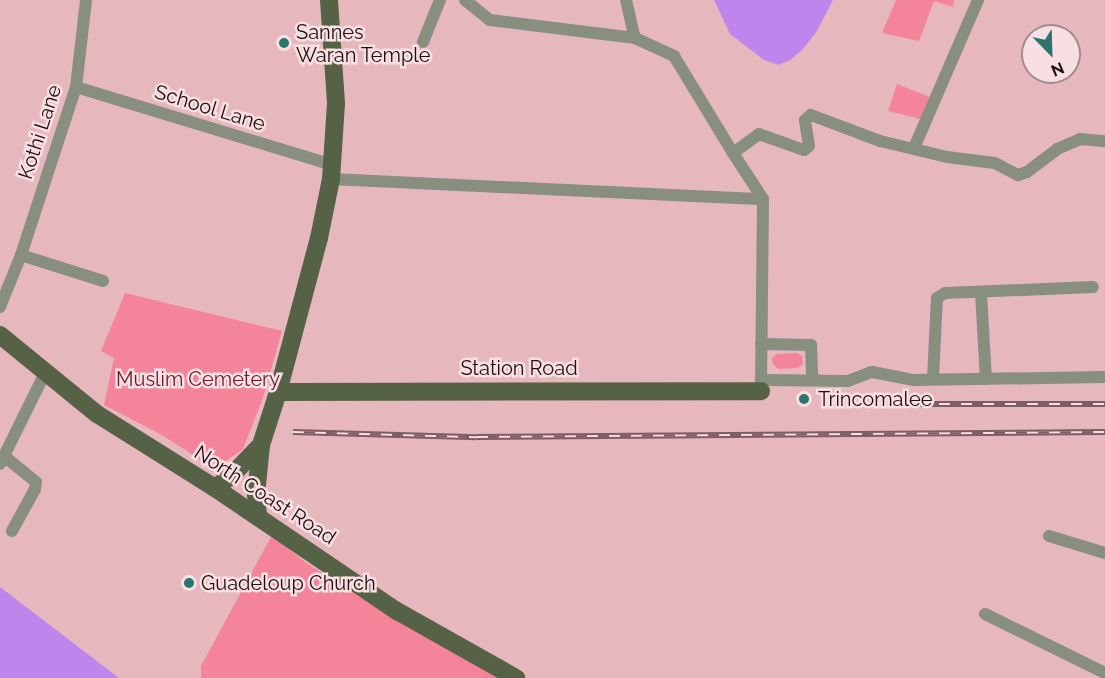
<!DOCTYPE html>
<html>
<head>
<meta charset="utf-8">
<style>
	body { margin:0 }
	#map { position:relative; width:1105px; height:678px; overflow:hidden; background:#e7b7be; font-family:Raleway,sans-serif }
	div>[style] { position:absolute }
	.green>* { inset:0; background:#f3849a }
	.water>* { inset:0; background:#be86ec }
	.street>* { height:12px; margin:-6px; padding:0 6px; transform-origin:6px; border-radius:6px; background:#888f7f }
	.primary>* { height:18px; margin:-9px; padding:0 9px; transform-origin:9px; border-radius:9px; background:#556245 }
	.rail>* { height:6px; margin-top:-3px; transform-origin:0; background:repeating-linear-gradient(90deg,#f8dfe2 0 11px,#7c5d62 0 22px); box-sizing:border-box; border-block:2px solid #7c5d62 }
	.dots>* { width:16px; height:16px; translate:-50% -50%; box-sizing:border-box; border:3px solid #f8dfe2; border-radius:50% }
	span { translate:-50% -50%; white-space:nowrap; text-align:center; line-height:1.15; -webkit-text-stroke:5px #f8dfe2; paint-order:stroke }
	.poi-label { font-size:20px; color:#1e0e11 }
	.left { translate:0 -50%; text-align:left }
	.street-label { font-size:20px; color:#1e0e11 }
	.park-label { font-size:20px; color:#6a1c31 }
	.north { position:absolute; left:1021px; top:24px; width:60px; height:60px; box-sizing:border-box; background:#f8dfe2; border:2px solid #a18b8e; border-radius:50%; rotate:157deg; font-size:16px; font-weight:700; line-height:24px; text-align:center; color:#1e0e11 }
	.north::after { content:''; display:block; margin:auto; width:21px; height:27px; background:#2c756f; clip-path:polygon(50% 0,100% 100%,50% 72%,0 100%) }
</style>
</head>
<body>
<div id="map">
	<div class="green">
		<div style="clip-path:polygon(896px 0,954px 0,953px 7px,934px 1px,919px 41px,882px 33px)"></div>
		<div style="clip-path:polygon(897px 84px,930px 97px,921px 119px,888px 111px)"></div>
		<div style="clip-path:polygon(125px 293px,282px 331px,263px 398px,243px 449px,223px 463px,203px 461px,160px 434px,104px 405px,114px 358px,101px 351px)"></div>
		<div style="clip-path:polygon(797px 353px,802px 356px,803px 364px,798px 368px,778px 369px,773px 364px,772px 358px,777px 354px)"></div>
		<div style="clip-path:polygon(272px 535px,305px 562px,394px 619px,511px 678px,201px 678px,201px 666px)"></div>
	</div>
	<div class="water">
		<div style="clip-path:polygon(714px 0,833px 0,817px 31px,803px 49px,790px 60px,779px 65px,764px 60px,730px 34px)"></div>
		<div style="clip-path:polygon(0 587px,119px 678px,0 678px)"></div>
	</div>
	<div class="street">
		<div style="left:465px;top:0;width:32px;rotate:39deg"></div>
		<div style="left:490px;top:20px;width:146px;rotate:7.1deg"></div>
		<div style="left:626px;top:0;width:39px;rotate:77deg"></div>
		<div style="left:635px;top:38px;width:43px;rotate:24.8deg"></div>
		<div style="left:674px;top:56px;width:114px;rotate:58.7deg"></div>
		<div style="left:423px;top:42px;width:45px;rotate:-68deg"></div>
		<div style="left:76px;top:87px;width:269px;rotate:16.9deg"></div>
		<div style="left:914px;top:148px;width:161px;rotate:-66.6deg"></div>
		<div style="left:331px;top:179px;width:432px;rotate:2.7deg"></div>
		<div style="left:763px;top:199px;width:192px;rotate:90.6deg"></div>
		<div style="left:763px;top:199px;width:55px;rotate:-123.1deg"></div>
		<div style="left:733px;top:153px;width:32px;rotate:-36deg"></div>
		<div style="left:759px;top:134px;width:48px;rotate:19.6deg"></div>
		<div style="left:804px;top:150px;width:6px;rotate:-39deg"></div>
		<div style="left:809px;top:146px;width:26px;rotate:-99deg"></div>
		<div style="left:805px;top:120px;width:8px;rotate:-40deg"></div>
		<div style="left:811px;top:115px;width:74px;rotate:20.6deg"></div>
		<div style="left:880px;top:141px;width:69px;rotate:13.4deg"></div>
		<div style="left:947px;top:157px;width:48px;rotate:7.1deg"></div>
		<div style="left:995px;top:163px;width:26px;rotate:28deg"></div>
		<div style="left:1018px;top:175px;width:9px;rotate:-18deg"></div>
		<div style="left:1027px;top:172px;width:38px;rotate:-37deg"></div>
		<div style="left:1057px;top:149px;width:25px;rotate:-23deg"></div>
		<div style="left:1080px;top:139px;width:25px;rotate:5deg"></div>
		<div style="left:21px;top:255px;width:86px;rotate:17.6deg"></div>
		<div style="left:981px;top:293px;width:86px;rotate:86.7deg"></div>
		<div style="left:0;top:307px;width:56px;rotate:-68deg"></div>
		<div style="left:21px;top:255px;width:177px;rotate:-71.9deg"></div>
		<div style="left:76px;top:87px;width:88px;rotate:-83.4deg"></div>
		<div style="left:761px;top:344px;width:50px;rotate:1.1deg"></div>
		<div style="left:811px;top:345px;width:35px;rotate:88deg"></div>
		<div style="left:933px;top:379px;width:81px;rotate:-87.2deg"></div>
		<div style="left:937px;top:298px;width:9px;rotate:-32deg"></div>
		<div style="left:945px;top:293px;width:148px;rotate:-2.3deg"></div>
		<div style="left:761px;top:380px;width:87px;rotate:0.7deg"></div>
		<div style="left:848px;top:381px;width:26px;rotate:-21deg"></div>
		<div style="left:872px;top:372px;width:43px;rotate:10.8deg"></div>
		<div style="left:914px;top:380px;width:189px;rotate:-0.9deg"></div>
		<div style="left:4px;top:456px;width:41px;rotate:39.1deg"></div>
		<div style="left:36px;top:482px;width:7px;rotate:98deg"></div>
		<div style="left:35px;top:489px;width:48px;rotate:118.7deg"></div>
		<div style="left:0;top:464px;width:102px;rotate:-63.7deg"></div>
		<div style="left:1049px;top:536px;width:59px;rotate:16.9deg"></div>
		<div style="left:985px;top:614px;width:134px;rotate:26.2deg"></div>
	</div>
	<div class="primary">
		<div style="left:0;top:335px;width:125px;rotate:39.2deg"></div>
		<div style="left:97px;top:414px;width:139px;rotate:32.1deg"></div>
		<div style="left:215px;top:488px;width:220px;rotate:34.1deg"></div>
		<div style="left:397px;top:611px;width:137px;rotate:29.4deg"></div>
		<div style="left:278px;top:392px;width:483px;rotate:-0.1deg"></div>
		<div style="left:215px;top:488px;width:21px;rotate:-37deg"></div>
		<div style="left:232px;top:475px;width:42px;rotate:-46deg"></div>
		<div style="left:258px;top:516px;width:21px;rotate:-95deg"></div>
		<div style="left:256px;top:495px;width:50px;rotate:-84.3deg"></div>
		<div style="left:261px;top:445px;width:56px;rotate:-72.2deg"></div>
		<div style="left:278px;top:392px;width:159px;rotate:-75.1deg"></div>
		<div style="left:319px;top:238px;width:60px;rotate:-78.5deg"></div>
		<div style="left:331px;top:179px;width:76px;rotate:-86.2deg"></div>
		<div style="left:336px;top:103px;width:103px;rotate:-93.9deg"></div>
	</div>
	<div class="rail">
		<div style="left:917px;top:404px;width:188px"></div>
		<div style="left:293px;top:432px;width:184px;rotate:1.6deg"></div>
		<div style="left:477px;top:437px;width:628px;rotate:-0.46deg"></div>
	</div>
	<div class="dots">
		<div style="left:284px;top:43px;background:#2c756f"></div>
		<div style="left:804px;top:399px;background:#2c756f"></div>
		<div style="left:189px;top:583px;background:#2c756f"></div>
	</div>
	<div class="poi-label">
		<span class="left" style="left:296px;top:44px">Sannes<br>Waran Temple</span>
		<span class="left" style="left:818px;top:399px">Trincomalee</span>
		<span class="left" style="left:201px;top:583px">Guadeloup Church</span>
	</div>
	<div class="street-label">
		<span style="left:210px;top:108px;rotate:17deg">School Lane</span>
		<span style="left:40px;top:132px;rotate:-72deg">Kothi Lane</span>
		<span style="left:519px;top:368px">Station Road</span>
		<span style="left:265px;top:495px;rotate:33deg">North Coast Road</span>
	</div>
	<div class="park-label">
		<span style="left:198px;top:379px">Muslim Cemetery</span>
	</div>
	<div class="north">N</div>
</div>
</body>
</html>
